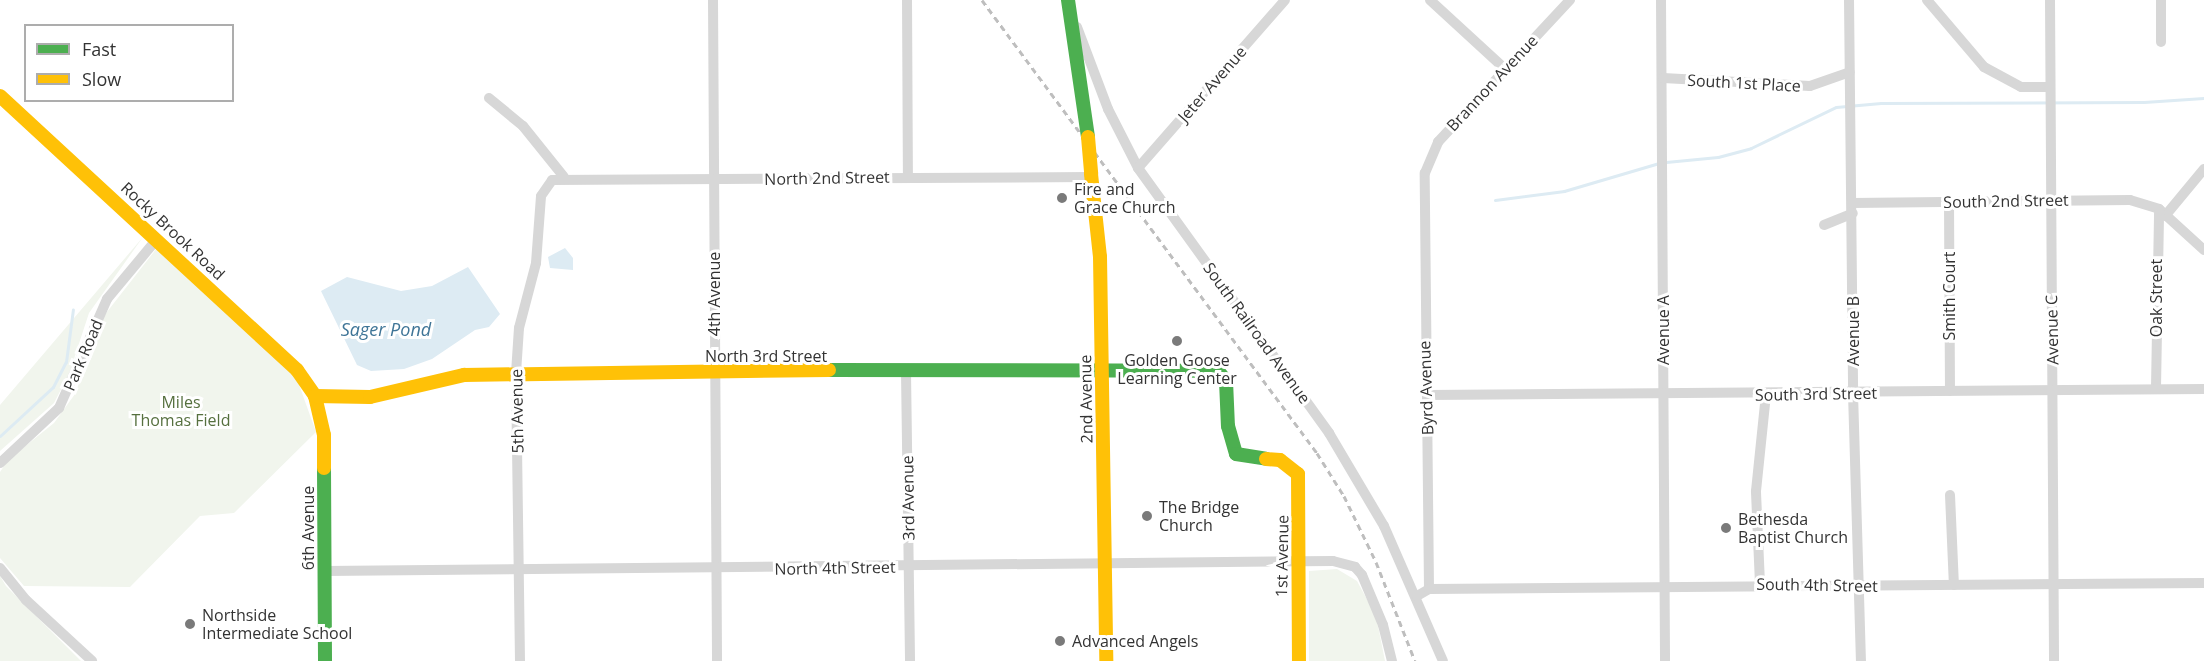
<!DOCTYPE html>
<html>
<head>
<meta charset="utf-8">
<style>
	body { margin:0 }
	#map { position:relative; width:2204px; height:661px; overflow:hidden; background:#fff; font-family:"Open Sans",sans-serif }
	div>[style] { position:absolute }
	.green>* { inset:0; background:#f1f5ed }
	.water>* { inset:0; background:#ddebf3 }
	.stream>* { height:3px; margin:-1.5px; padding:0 1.5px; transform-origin:1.5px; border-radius:1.5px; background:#ddebf3 }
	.street>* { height:10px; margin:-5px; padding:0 5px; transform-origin:5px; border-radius:5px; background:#d7d7d7 }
	.fast>* { height:14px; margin:-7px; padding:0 7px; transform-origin:7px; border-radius:7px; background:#4caf50 }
	.slow>* { height:14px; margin:-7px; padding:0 7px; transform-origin:7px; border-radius:7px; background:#ffc107 }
	.rail>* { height:3px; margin-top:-1.5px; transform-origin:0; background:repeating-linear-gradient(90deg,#bebebe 0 6px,transparent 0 10.5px) }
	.slow-bridge>* { height:14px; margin:-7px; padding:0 7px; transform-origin:7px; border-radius:7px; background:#ffc107 }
	.dots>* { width:16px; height:16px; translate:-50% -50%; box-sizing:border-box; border:3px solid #fff; border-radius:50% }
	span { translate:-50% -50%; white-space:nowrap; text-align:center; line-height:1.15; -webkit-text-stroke:6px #fff; paint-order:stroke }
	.street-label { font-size:16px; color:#333 }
	.poi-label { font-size:16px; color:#333 }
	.left { translate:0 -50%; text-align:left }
	.park-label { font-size:16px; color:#56703f }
	.water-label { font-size:18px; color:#3f7597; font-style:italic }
	.legend { position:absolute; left:24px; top:24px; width:210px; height:78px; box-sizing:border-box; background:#fff; border:2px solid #adadad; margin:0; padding:8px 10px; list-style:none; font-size:18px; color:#333 }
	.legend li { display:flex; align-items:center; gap:12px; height:30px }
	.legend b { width:30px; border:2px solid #adadad }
</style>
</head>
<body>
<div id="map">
	<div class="green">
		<div style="clip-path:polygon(143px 237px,89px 313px,69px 374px,54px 403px,0 451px,0 405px)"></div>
		<div style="clip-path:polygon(157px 248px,297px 379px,316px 432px,234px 513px,200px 516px,130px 587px,24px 586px,0 558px,0 472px,8px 460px,54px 423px,75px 394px,103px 317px)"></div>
		<div style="clip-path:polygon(1337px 569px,1357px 581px,1376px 616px,1385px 661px,1309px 661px,1309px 571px)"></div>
		<div style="clip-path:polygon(0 576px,6px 586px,81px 661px,0 661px)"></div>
	</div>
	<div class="water">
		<div style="clip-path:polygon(565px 248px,573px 258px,573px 270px,550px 268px,548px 257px)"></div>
		<div style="clip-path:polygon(468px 267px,500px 314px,489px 327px,475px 330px,432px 359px,404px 369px,371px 371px,357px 365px,321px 291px,347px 277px,401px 291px,432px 286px)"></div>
	</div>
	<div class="stream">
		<div style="left:1666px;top:162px;width:52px;rotate:-5.5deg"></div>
		<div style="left:1718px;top:157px;width:34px;rotate:-15deg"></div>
		<div style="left:1751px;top:148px;width:94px;rotate:-25.8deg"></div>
		<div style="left:1836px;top:107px;width:45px;rotate:-5.1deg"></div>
		<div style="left:1881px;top:103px;width:263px;rotate:-0.2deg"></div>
		<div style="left:2144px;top:102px;width:60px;rotate:-3.8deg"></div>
		<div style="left:1495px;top:200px;width:70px;rotate:-7.4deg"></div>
		<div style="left:1564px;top:191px;width:99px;rotate:-16.4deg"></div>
		<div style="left:0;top:436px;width:72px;rotate:-42.8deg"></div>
		<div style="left:53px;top:387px;width:28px;rotate:-63deg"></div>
		<div style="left:66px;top:362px;width:53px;rotate:-82.5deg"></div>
	</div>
	<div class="street">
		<div style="left:713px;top:0;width:661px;rotate:89.65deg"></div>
		<div style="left:907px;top:0;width:176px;rotate:89.7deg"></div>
		<div style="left:1430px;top:0;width:102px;rotate:42.6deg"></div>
		<div style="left:1661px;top:0;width:661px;rotate:89.65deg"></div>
		<div style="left:1849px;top:0;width:393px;rotate:89.4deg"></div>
		<div style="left:1853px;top:393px;width:268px;rotate:88.3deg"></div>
		<div style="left:1927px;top:0;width:88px;rotate:49.6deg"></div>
		<div style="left:1984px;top:67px;width:42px;rotate:28.4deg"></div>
		<div style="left:2021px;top:87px;width:28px"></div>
		<div style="left:2050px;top:0;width:661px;rotate:89.65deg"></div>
		<div style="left:2161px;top:0;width:42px;rotate:90deg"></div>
		<div style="left:1077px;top:27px;width:88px;rotate:69.3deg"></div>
		<div style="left:1108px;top:109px;width:66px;rotate:63deg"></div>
		<div style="left:1138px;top:168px;width:327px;rotate:54.2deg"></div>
		<div style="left:1329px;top:433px;width:108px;rotate:59.4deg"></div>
		<div style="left:1384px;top:526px;width:147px;rotate:66.4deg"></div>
		<div style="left:1663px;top:78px;width:147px;rotate:3.1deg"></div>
		<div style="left:1810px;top:86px;width:42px;rotate:-19.3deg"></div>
		<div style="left:489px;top:98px;width:44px;rotate:39.5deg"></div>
		<div style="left:523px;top:126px;width:65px;rotate:51.2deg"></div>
		<div style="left:1138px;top:168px;width:223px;rotate:-48.8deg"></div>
		<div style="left:1949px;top:201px;width:190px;rotate:89.7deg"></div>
		<div style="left:1852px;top:203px;width:278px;rotate:-0.6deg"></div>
		<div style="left:2130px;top:200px;width:30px;rotate:17deg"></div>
		<div style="left:2159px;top:209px;width:61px;rotate:42.3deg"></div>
		<div style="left:2165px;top:216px;width:61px;rotate:-50.3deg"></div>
		<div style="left:1824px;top:225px;width:31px;rotate:-22deg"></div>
		<div style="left:906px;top:372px;width:289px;rotate:89.2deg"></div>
		<div style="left:2156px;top:388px;width:179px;rotate:-89deg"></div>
		<div style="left:1427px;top:395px;width:777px;rotate:-0.44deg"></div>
		<div style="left:0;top:463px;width:81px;rotate:-43deg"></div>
		<div style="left:59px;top:408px;width:119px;rotate:-66.2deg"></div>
		<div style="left:107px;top:299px;width:78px;rotate:-50.2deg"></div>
		<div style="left:1950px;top:495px;width:90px;rotate:87.5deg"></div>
		<div style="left:0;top:568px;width:41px;rotate:50.9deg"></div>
		<div style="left:26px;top:600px;width:90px;rotate:42.7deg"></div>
		<div style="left:325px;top:571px;width:1008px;rotate:-0.57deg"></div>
		<div style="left:1333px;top:561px;width:23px;rotate:15deg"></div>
		<div style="left:1355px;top:567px;width:11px;rotate:49deg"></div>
		<div style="left:1362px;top:575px;width:54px;rotate:67.2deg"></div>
		<div style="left:1383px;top:625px;width:37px;rotate:76deg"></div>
		<div style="left:1760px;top:584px;width:93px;rotate:-92.5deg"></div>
		<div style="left:1756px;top:491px;width:98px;rotate:-84.1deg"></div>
		<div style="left:1429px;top:589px;width:416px;rotate:-90.6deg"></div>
		<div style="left:1425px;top:173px;width:34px;rotate:-67deg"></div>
		<div style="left:1438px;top:142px;width:194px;rotate:-47.1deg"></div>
		<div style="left:1417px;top:596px;width:14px;rotate:-30deg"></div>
		<div style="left:1429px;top:589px;width:775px;rotate:-0.44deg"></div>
		<div style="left:520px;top:661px;width:288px;rotate:-90.8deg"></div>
		<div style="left:516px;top:373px;width:45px;rotate:-86.2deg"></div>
		<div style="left:519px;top:328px;width:67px;rotate:-75.3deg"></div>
		<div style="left:536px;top:263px;width:67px;rotate:-85.7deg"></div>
		<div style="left:541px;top:196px;width:19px;rotate:-55deg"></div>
		<div style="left:552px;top:180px;width:539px;rotate:-0.32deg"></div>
	</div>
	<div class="fast">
		<div style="left:1068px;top:0;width:138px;rotate:81.7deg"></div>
		<div style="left:829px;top:370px;width:389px;rotate:0.1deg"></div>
		<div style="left:1218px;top:371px;width:13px;rotate:51deg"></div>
		<div style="left:1226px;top:381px;width:45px;rotate:87.5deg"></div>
		<div style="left:1228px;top:426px;width:29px;rotate:74deg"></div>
		<div style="left:1236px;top:454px;width:30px;rotate:9deg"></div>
		<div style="left:324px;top:468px;width:193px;rotate:89.7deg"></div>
	</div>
	<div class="slow">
		<div style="left:0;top:96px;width:404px;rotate:42.7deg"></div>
		<div style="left:297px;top:370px;width:32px;rotate:55deg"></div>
		<div style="left:315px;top:396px;width:40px;rotate:77deg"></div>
		<div style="left:324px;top:435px;width:33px;rotate:90deg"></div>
		<div style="left:1091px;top:174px;width:83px;rotate:83.8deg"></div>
		<div style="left:1100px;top:257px;width:404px;rotate:89.1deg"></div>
		<div style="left:315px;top:396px;width:55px;rotate:1deg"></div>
		<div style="left:370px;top:397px;width:97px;rotate:-13.2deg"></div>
		<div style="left:464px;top:375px;width:365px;rotate:-0.8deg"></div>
		<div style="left:1266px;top:459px;width:14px;rotate:4deg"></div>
		<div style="left:1280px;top:460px;width:23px;rotate:38deg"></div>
		<div style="left:1298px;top:474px;width:187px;rotate:89.7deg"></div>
	</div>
	<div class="rail">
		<div style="left:982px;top:0;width:563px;rotate:53.52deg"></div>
		<div style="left:1317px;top:453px;width:51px;rotate:57.9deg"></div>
		<div style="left:1344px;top:496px;width:73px;rotate:64.1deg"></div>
		<div style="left:1376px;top:562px;width:106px;rotate:68.5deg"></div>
	</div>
	<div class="slow-bridge">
		<div style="left:1088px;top:137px;width:37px;rotate:85deg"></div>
	</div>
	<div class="dots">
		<div style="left:1062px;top:198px;background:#7a7a7a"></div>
		<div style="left:1177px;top:341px;background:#7a7a7a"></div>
		<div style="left:1147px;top:516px;background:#7a7a7a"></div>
		<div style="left:1726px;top:528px;background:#7a7a7a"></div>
		<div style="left:190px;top:624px;background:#7a7a7a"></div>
		<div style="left:1060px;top:641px;background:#7a7a7a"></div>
	</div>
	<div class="street-label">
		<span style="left:1492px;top:83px;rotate:-47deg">Brannon Avenue</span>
		<span style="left:1744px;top:83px;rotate:3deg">South 1st Place</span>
		<span style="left:1212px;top:84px;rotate:-49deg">Jeter Avenue</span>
		<span style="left:827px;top:178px;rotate:-1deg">North 2nd Street</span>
		<span style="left:2006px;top:201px;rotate:-1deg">South 2nd Street</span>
		<span style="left:173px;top:231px;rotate:43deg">Rocky Brook Road</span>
		<span style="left:714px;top:294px;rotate:-90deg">4th Avenue</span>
		<span style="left:1949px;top:296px;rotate:-90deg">Smith Court</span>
		<span style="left:2156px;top:298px;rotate:-90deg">Oak Street</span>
		<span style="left:1663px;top:330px;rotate:-90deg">Avenue A</span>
		<span style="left:2052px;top:330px;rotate:-91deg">Avenue C</span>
		<span style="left:1853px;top:331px;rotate:-90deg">Avenue B</span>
		<span style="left:1257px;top:333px;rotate:54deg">South Railroad Avenue</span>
		<span style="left:83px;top:355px;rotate:-67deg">Park Road</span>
		<span style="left:766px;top:356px">North 3rd Street</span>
		<span style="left:1426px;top:388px;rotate:-92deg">Byrd Avenue</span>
		<span style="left:1816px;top:394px;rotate:-1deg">South 3rd Street</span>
		<span style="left:1086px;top:399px;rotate:-91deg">2nd Avenue</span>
		<span style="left:517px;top:411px;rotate:-91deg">5th Avenue</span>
		<span style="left:908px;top:498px;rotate:-91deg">3rd Avenue</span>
		<span style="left:308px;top:528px;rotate:-90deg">6th Avenue</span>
		<span style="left:1282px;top:556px;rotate:-89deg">1st Avenue</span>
		<span style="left:835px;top:568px;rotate:-1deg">North 4th Street</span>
		<span style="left:1817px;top:585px;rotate:1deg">South 4th Street</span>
	</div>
	<div class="poi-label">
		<span class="left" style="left:1074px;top:198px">Fire and<br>Grace Church</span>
		<span style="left:1177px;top:369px">Golden Goose<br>Learning Center</span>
		<span class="left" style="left:1159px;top:516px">The Bridge<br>Church</span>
		<span class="left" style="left:1738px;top:528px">Bethesda<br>Baptist Church</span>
		<span class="left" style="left:202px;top:624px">Northside<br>Intermediate School</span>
		<span class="left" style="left:1072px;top:641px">Advanced Angels</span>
	</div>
	<div class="park-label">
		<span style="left:181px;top:411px">Miles<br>Thomas Field</span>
	</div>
	<div class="water-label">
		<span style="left:386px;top:329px">Sager Pond</span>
	</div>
	<ul class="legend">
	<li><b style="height:8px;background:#4caf50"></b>Fast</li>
	<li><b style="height:8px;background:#ffc107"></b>Slow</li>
	</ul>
</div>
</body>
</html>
